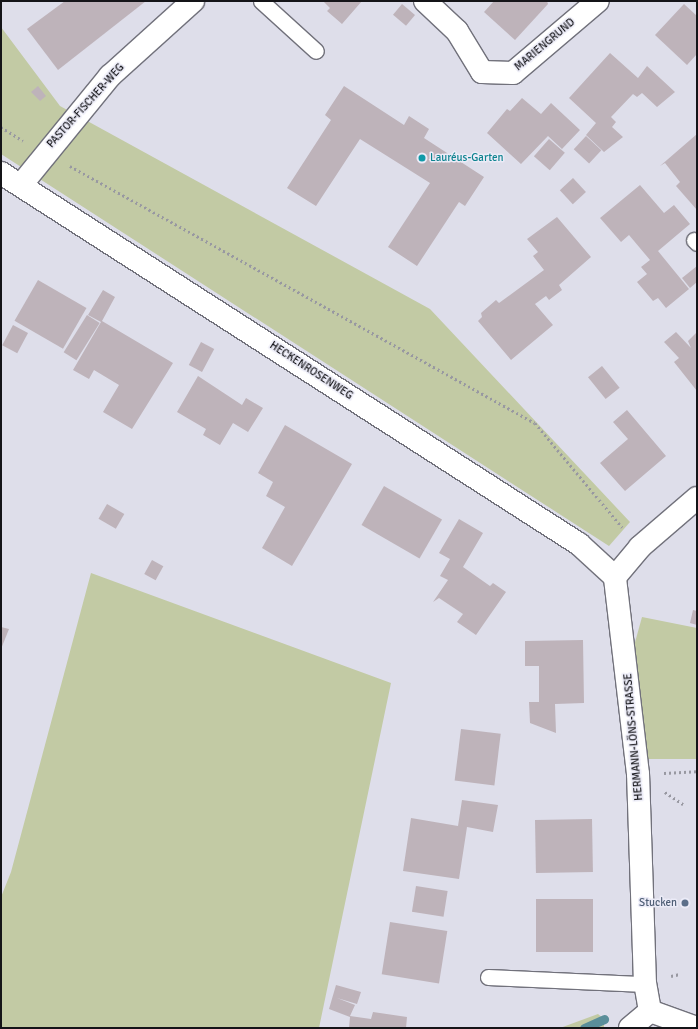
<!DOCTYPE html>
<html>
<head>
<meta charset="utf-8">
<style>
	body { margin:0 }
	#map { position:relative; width:698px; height:1029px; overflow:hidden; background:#dedeea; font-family:Signika,sans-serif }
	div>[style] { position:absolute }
	.green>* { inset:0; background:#c2caa4 }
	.stream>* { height:9px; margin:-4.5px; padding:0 4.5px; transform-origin:4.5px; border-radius:4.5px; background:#5a8e9a }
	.building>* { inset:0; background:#beb3ba; transform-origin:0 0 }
	.path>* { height:2.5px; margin-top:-1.25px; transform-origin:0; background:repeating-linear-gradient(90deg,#9898a1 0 2px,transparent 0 5px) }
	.roads { filter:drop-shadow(1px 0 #71717b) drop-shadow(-1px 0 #71717b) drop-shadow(0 1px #71717b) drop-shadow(0 -1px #71717b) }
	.lane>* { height:15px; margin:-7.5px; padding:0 7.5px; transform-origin:7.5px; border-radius:7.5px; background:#fff }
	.street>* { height:22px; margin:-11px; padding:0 11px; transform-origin:11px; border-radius:11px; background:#fff }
	.secondary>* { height:22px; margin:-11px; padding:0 11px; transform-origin:11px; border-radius:11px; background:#fff }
	.dots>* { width:11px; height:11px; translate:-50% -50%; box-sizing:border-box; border:2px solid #ebebf7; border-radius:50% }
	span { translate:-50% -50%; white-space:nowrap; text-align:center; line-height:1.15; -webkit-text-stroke:3px #ebebf7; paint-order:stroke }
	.street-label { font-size:11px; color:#141418 }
	.culture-label { font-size:11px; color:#0d838f }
	.left { translate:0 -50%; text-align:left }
	.service-label { font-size:11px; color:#4e5e75 }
	.right { translate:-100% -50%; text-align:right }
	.frame { position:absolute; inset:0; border:2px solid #141418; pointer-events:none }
</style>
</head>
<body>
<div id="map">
	<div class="green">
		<div style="clip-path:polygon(1px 27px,60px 106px,430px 309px,630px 522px,609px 546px,1px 154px)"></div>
		<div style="clip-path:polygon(91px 573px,391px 683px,319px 1028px,1px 1028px,1px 897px,11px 872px)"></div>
		<div style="clip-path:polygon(642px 617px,697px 628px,697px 759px,648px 759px,634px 646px)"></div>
		<div style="clip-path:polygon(598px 1014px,604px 1019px,604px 1028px,560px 1028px)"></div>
	</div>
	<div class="stream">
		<div style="left:584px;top:1028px;width:22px;rotate:-24deg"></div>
	</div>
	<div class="building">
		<div style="clip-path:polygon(65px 1px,146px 1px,58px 70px,27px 29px)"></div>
		<div style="clip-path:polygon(323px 1px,362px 1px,342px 24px,327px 11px,330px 8px)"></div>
		<div style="clip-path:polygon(494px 1px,547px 1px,548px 4px,515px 40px,484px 12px)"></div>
		<div style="left:402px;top:4px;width:17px;height:14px;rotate:40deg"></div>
		<div style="clip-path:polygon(684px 4px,697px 16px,697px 54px,687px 65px,655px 35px)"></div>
		<div style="clip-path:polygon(610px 53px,638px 78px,647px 66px,675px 92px,657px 107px,642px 93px,637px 97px,633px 94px,611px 117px,616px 122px,612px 127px,623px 137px,604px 152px,586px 135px,596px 123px,569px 98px)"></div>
		<div style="clip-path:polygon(38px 86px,46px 96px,40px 101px,31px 92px)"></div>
		<div style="clip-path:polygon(344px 86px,404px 125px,409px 116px,429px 129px,424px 138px,484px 177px,465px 206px,459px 202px,417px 266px,388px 247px,430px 183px,360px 139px,316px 206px,287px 188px,331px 120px,325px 115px)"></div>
		<div style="clip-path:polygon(522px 98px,541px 114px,551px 103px,580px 130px,562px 149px,548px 136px,521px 164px,487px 133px,507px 109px,510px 111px)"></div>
		<div style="clip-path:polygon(697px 134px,697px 210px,676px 186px,680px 182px,665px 163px,660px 166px)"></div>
		<div style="left:586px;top:136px;width:21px;height:18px;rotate:43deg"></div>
		<div style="left:549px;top:139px;width:21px;height:23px;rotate:41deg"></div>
		<div style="left:573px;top:178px;width:19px;height:18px;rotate:47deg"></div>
		<div style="clip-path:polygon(640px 185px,664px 213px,674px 205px,690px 224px,658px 251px,689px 289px,666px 308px,658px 298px,653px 301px,637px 282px,647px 274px,641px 267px,650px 260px,629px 235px,621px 242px,600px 218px)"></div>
		<div style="clip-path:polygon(557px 217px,591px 257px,559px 285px,562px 290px,549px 300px,546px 296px,535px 304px,553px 325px,511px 360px,478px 321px,482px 317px,481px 313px,496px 300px,499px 303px,544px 270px,533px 256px,538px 252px,527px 239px)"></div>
		<div style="clip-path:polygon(697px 266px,697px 282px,690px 288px,682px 278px)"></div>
		<div style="left:38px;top:280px;width:56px;height:47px;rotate:30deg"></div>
		<div style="clip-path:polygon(103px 290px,115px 297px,102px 321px,173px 363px,132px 429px,103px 412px,119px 385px,94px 370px,89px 379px,73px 370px,101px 322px,88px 315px)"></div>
		<div style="left:87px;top:315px;width:15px;height:44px;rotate:32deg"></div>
		<div style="left:13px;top:325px;width:17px;height:23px;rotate:28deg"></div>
		<div style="clip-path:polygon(676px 332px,691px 348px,688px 341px,697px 332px,697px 391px,674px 362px,679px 358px,664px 342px)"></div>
		<div style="left:201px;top:342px;width:15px;height:26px;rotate:28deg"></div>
		<div style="left:602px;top:366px;width:28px;height:18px;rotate:51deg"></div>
		<div style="clip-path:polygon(198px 376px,242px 405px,246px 398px,263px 408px,248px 432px,233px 423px,220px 445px,203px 435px,206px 429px,177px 412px)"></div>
		<div style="clip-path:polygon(627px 410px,666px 456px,625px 491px,600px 463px,628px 439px,613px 422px)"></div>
		<div style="clip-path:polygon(285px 425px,352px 464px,292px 566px,262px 548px,285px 507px,266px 496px,273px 482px,258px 473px)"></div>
		<div style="left:384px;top:486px;width:67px;height:45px;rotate:30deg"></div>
		<div style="left:107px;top:504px;width:20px;height:17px;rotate:30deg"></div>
		<div style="clip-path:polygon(459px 519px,483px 533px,463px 567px,490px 586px,493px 583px,506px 592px,476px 635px,457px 622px,463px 614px,439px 598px,433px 602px,448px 580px,440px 576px,450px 559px,439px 553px)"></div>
		<div style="left:152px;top:560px;width:13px;height:16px;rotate:29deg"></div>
		<div style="clip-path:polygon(693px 610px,697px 611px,697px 625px,690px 623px)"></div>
		<div style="clip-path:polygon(1px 627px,9px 629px,1px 649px)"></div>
		<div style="clip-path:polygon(583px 640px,584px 703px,555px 704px,556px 733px,530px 723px,529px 702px,539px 702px,539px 666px,525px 666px,525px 641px)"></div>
		<div style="left:461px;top:729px;width:40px;height:52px;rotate:7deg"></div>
		<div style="clip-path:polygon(462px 800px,498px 805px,493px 832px,467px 827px,459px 879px,403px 871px,411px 818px,458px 826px)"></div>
		<div style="left:592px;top:819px;width:53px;height:57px;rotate:89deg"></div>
		<div style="left:416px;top:886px;width:32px;height:26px;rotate:9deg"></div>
		<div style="left:536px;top:899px;width:57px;height:53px"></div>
		<div style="left:390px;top:922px;width:58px;height:53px;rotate:9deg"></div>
		<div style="clip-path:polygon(336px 985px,361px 992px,357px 1004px,337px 998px,355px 1005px,350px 1016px,371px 1019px,373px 1012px,407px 1017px,406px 1028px,349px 1028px,350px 1017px,329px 1009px)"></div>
	</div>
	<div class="path">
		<div style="left:1px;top:127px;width:26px;rotate:32deg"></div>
		<div style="left:70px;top:166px;width:531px;rotate:28.93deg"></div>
		<div style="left:535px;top:423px;width:136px;rotate:50.1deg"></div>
		<div style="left:664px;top:773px;width:33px;rotate:-3deg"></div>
		<div style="left:665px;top:792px;width:22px;rotate:34deg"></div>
		<div style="left:671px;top:976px;width:9px;rotate:-13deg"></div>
	</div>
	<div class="roads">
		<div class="lane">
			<div style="left:261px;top:1px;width:74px;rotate:42.3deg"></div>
			<div style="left:694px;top:240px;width:4px;rotate:45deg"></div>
			<div style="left:488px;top:977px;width:157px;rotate:2.6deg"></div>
		</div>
		<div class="street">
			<div style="left:425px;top:1px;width:44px;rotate:43.2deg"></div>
			<div style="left:457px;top:31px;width:48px;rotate:58.6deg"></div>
			<div style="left:482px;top:72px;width:31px;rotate:2deg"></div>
			<div style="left:513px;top:73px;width:111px;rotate:-40.3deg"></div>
			<div style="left:1px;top:173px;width:687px;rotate:32.7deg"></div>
			<div style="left:579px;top:544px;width:49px;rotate:42.5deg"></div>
			<div style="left:21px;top:185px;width:141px;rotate:-50.8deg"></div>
			<div style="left:110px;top:76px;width:112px;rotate:-42.1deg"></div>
			<div style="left:697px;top:1028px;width:50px;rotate:-160.1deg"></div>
			<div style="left:650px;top:1011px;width:27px;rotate:-100deg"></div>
			<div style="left:645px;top:984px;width:210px;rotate:-91.9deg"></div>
			<div style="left:638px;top:774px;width:198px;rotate:-96.7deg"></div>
			<div style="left:615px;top:577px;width:39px;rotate:-50deg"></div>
			<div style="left:640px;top:547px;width:75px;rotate:-40.7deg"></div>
		</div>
		<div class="secondary">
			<div style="left:630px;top:1028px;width:26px;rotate:-40deg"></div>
		</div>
	</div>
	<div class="dots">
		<div style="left:422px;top:158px;background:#0f9aa8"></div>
		<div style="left:685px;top:903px;background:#5c6f8a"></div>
	</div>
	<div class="street-label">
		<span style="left:545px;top:45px;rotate:-40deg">MARIENGRUND</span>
		<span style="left:86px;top:106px;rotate:-48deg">PASTOR-FISCHER-WEG</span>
		<span style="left:311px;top:371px;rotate:33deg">HECKENROSENWEG</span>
		<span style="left:634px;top:737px;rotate:-95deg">HERMANN-LÖNS-STRASSE</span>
	</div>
	<div class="culture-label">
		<span class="left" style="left:430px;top:158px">Lauréus-Garten</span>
	</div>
	<div class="service-label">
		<span class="right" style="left:677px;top:903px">Stucken</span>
	</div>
	<div class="frame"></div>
</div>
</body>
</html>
